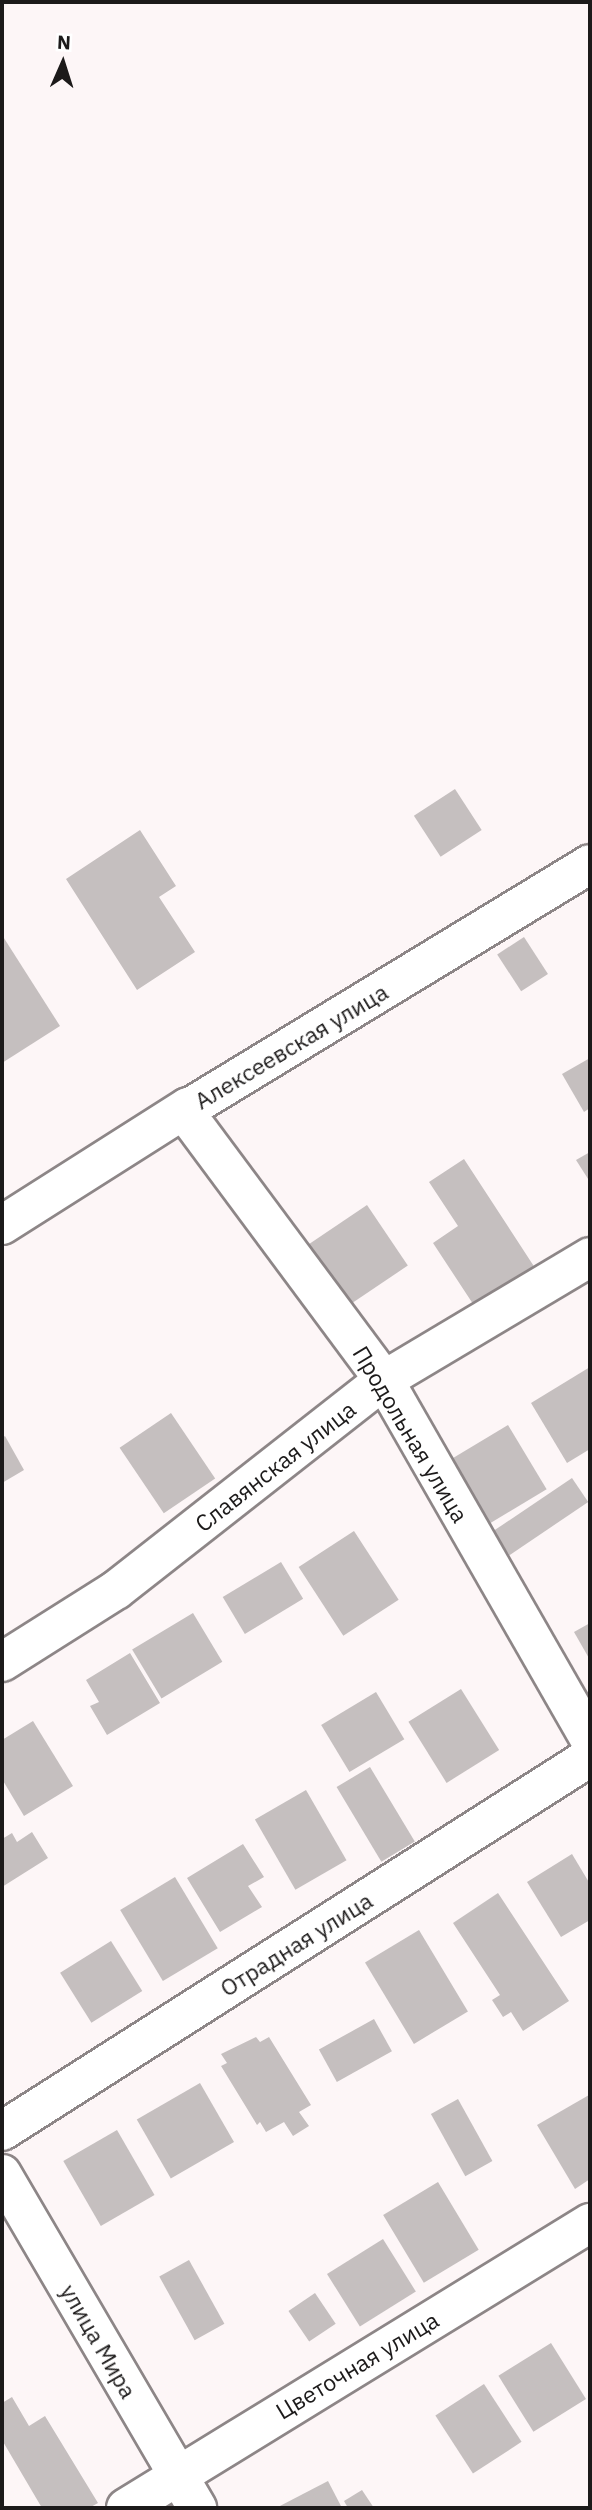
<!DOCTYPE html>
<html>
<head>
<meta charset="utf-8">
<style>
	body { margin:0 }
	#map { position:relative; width:592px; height:2510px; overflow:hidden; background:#fdf6f7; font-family:"IBM Plex Sans",sans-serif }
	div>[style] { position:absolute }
	.building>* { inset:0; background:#c5bfbf; transform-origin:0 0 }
	.roads { filter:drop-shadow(2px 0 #8d8687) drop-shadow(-2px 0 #8d8687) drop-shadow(0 2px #8d8687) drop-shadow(0 -2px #8d8687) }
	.minor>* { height:38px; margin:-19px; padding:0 19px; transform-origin:19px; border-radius:19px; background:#fff }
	span { translate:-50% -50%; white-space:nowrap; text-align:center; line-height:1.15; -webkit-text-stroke:5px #fff; paint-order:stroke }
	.street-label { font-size:23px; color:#1c1a1a }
	.frame { position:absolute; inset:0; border:4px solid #1c1a1a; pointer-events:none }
	.north { position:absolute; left:28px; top:28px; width:70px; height:70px; -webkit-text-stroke:5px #fff; paint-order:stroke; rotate:3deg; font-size:19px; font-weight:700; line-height:28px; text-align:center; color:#1c1a1a }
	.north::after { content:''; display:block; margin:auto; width:24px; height:32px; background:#1c1a1a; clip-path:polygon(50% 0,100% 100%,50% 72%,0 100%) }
</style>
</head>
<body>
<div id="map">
	<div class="building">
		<div style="left:455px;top:789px;width:49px;height:49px;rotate:57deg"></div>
		<div style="clip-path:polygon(140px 830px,176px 886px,159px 897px,195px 952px,137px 990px,66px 879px)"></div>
		<div style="clip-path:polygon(2px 935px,60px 1026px,2px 1063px)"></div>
		<div style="left:524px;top:937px;width:44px;height:32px;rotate:57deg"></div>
		<div style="clip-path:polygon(590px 1058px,590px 1108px,584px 1112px,562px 1074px)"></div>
		<div style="clip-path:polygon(590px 1152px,590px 1182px,576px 1160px)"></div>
		<div style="clip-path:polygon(464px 1159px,537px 1271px,477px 1310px,433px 1243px,458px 1226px,429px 1182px)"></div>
		<div style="left:367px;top:1205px;width:73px;height:76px;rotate:56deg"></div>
		<div style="clip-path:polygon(590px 1367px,590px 1449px,567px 1463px,531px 1403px)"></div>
		<div style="left:171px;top:1413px;width:79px;height:62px;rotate:56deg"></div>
		<div style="left:508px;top:1425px;width:75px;height:66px;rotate:59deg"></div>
		<div style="clip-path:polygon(5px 1436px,24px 1470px,2px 1483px,2px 1438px)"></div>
		<div style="left:572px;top:1478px;width:29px;height:95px;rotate:56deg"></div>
		<div style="left:354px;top:1531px;width:82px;height:66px;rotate:57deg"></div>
		<div style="left:281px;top:1562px;width:43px;height:68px;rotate:59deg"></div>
		<div style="left:193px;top:1613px;width:57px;height:71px;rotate:59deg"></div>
		<div style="clip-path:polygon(590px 1623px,590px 1660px,574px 1632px)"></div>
		<div style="clip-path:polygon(130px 1653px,160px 1703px,107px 1735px,90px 1706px,99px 1702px,86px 1680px)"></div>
		<div style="left:461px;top:1689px;width:72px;height:62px;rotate:58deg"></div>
		<div style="left:376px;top:1692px;width:55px;height:64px;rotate:59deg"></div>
		<div style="clip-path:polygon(33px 1721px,73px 1786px,24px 1816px,2px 1779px,2px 1740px)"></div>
		<div style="left:370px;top:1767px;width:87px;height:39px;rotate:59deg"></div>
		<div style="left:306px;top:1790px;width:81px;height:59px;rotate:60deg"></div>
		<div style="clip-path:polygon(32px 1832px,48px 1858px,2px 1887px,2px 1839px,12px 1833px,17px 1842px)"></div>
		<div style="clip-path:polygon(243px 1844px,264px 1877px,248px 1886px,262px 1907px,220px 1932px,187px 1878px)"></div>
		<div style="clip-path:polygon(572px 1854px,590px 1884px,590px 1920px,561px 1937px,527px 1882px)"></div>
		<div style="left:175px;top:1877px;width:83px;height:64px;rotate:59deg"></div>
		<div style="clip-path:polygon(498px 1893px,569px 2001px,523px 2031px,511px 2012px,503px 2017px,492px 2000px,500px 1995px,453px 1923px)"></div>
		<div style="left:419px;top:1930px;width:95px;height:63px;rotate:59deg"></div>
		<div style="left:111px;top:1941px;width:59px;height:60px;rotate:58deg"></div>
		<div style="left:374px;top:2019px;width:37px;height:63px;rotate:61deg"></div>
		<div style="clip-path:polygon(256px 2037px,260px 2042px,269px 2037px,311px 2105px,299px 2112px,309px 2126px,293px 2136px,284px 2122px,266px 2132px,260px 2122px,257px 2125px,221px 2066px,227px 2063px,221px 2054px)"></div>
		<div style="left:200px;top:2083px;width:68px;height:73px;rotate:60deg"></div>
		<div style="clip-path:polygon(589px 2095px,590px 2179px,575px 2189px,537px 2125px)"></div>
		<div style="left:458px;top:2099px;width:71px;height:31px;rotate:61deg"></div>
		<div style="left:117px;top:2130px;width:75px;height:62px;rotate:60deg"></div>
		<div style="left:438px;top:2182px;width:79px;height:64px;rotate:59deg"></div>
		<div style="left:383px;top:2239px;width:62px;height:66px;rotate:58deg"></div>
		<div style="left:189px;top:2260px;width:73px;height:34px;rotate:61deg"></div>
		<div style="left:315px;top:2293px;width:37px;height:32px;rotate:56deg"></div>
		<div style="left:551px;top:2343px;width:66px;height:62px;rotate:58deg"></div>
		<div style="left:484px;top:2384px;width:69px;height:58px;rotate:57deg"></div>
		<div style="clip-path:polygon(12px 2397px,29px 2426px,45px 2416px,98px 2503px,89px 2508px,42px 2508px,2px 2440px,2px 2403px)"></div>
		<div style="clip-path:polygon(328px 2481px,342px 2508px,276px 2508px)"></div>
		<div style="clip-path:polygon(362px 2490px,374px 2508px,348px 2508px,344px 2501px)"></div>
	</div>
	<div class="roads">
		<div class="minor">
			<div style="left:184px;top:1111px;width:335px;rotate:53.4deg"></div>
			<div style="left:384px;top:1380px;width:414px;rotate:60.2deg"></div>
			<div style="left:2px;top:1225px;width:220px;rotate:-32.4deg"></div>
			<div style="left:188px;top:1107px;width:6px;rotate:135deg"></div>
			<div style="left:184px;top:1111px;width:475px;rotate:-31.3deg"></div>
			<div style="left:2px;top:1662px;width:135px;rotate:-32.3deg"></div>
			<div style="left:116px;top:1590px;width:340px;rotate:-38.1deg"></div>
			<div style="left:384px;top:1380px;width:240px;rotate:-30.8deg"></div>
			<div style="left:2px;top:2131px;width:697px;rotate:-32.46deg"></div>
			<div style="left:2px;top:2174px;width:387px;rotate:59.7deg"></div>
			<div style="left:126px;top:2508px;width:545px;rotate:-31.56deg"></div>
		</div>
	</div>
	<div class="street-label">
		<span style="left:291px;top:1046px;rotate:-31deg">Алексеевская улица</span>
		<span style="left:411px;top:1434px;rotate:59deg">Продольная улица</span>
		<span style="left:275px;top:1466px;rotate:-38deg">Славянская улица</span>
		<span style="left:296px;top:1944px;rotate:-32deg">Отрадная улица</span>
		<span style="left:99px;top:2341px;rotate:60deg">улица Мира</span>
		<span style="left:357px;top:2365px;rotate:-31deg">Цветочная улица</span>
	</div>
	<div class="frame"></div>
	<div class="north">N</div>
</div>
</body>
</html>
